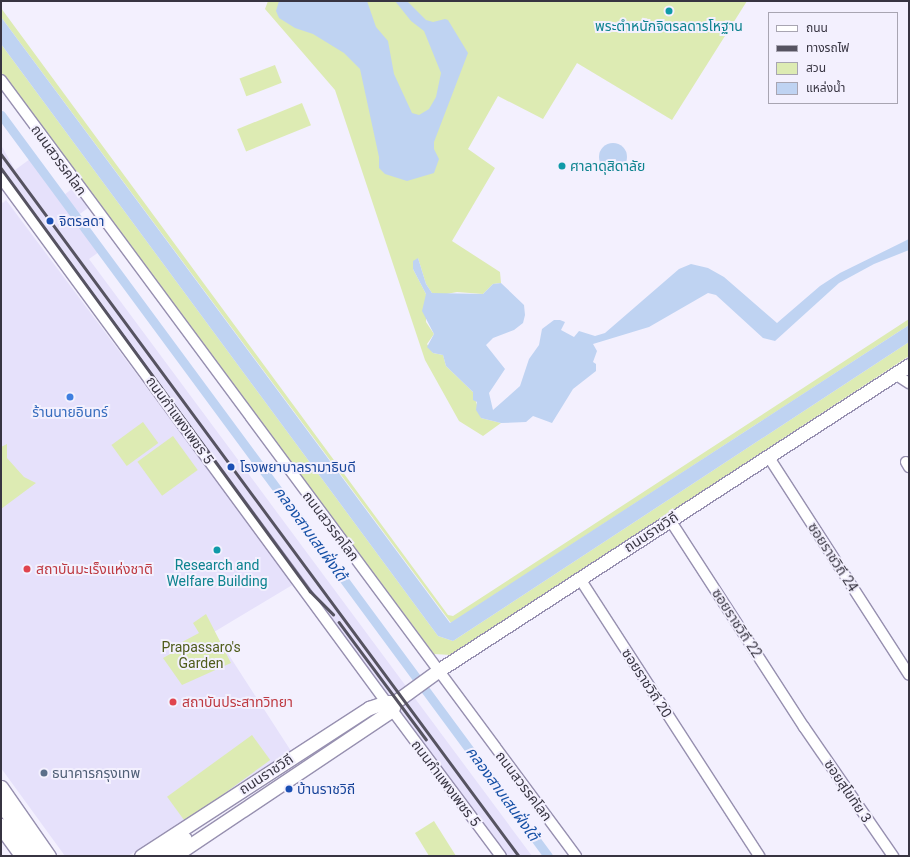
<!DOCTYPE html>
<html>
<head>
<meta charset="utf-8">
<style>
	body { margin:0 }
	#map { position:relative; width:910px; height:857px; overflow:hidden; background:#f3f0fe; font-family:Roboto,"Noto Sans Thai",sans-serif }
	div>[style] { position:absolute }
	.built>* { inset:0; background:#e6e1fb }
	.green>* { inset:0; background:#ddebb3; transform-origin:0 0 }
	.water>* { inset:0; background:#bfd3f2 }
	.round { border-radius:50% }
	.canal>* { height:9px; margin:-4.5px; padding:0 4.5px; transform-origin:4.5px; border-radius:4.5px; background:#bfd3f2 }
	.roads { filter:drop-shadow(1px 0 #9790b0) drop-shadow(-1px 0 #9790b0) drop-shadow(0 1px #9790b0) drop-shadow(0 -1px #9790b0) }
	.minor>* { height:10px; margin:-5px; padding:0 5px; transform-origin:5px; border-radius:5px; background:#fff }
	.major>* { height:13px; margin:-6.5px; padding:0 6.5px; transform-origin:6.5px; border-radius:6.5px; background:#fff }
	.highway>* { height:15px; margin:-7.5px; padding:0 7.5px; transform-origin:7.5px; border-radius:7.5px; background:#fff }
	.rail>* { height:2.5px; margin:-1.25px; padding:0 1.25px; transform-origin:1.25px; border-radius:1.25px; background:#565361 }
	.dots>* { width:11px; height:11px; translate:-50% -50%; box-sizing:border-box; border:2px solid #f3f0fe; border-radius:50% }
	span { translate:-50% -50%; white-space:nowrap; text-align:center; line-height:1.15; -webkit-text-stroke:4px #f3f0fe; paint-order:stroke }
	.culture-label { font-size:14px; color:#0d838f }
	.left { translate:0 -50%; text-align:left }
	.street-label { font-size:14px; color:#373441 }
	.transit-label { font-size:14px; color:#164399 }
	.shop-label { font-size:14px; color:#366cbe }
	.health-label { font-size:14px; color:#be3a42 }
	.park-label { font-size:14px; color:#4f5c1a }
	.service-label { font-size:14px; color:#4e5e75 }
	.water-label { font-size:15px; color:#1650a6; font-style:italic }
	.frame { position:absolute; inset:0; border:2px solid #373441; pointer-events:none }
	.legend { position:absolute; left:768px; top:12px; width:130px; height:92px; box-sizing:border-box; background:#f3f0fe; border:1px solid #a8a5b2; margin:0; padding:5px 7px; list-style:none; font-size:12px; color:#373441 }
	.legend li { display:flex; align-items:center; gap:8px; height:20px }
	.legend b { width:20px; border:1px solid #a8a5b2 }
</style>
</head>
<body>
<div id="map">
	<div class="built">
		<div style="clip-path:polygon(1px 145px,15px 170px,30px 159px,59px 199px,73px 188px,88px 208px,74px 218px,99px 252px,89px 259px,532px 856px,507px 856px,311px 595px,7px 176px,6px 177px,1px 171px)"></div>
		<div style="clip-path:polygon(6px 200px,294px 584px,214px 632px,291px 751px,128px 856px,65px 856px,1px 768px,1px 201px,3px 203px)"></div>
	</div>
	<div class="green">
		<div style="clip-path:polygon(268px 1px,747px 1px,672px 120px,577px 63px,543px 119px,498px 96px,468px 149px,495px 168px,452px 241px,500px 272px,501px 283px,493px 284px,483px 294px,457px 292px,441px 295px,432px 293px,426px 284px,418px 258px,413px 269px,426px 294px,426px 322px,434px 334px,427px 344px,433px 353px,443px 355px,446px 366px,473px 392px,481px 418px,501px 423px,483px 436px,459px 421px,425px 360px,335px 90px,265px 9px)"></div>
		<div style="clip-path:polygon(1px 8px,448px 615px,453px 616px,909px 319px,909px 325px,451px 623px,1px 17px)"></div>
		<div style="clip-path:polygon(1px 44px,438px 636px,453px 641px,909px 342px,909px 356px,451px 655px,434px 654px,1px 72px)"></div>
		<div style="left:275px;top:65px;width:19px;height:38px;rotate:69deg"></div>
		<div style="left:302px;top:103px;width:24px;height:70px;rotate:68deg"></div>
		<div style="left:143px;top:422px;width:26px;height:39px;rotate:54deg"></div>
		<div style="left:173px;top:436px;width:42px;height:44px;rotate:54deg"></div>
		<div style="clip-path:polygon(7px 444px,7px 458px,24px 477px,36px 483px,1px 509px,1px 447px)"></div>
		<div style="clip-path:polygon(206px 614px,231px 663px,182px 685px,163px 658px,172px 653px,169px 649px,199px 633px,193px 623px)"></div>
		<div style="left:252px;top:735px;width:31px;height:105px;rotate:54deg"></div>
		<div style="clip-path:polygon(434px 821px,456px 856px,429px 856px,415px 833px)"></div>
	</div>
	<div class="water">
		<div style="clip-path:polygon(279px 1px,367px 1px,376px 27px,388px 41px,394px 74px,412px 113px,419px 115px,429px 109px,436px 97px,441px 73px,424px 31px,411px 21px,395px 1px,407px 1px,426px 20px,433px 22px,445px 19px,448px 20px,468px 53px,434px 142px,434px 149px,439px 159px,434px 173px,407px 181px,385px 174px,379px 168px,379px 157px,360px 69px,344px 53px,313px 34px,295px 28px,279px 18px,276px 11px)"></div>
		<div style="clip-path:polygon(1px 17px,450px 623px,909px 325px,909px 342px,453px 641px,438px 636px,1px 44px)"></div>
		<div class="round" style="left:599px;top:143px;width:28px;height:28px"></div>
		<div style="clip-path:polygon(909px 239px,909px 250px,874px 264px,839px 283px,775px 341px,763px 338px,716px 295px,708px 293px,649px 327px,593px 344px,597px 351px,593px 362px,596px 364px,596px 371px,573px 389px,552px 423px,533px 416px,526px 422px,501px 423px,481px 418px,476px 410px,477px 402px,473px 400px,473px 392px,446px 366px,443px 355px,433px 353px,427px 347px,434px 334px,422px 311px,426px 294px,413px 269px,413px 261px,418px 258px,426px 284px,432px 293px,483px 294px,493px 284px,501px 283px,524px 305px,525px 315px,523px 323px,514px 330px,493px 338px,486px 345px,505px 369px,489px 393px,493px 410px,520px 386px,529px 359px,539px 345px,542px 329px,554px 320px,560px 320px,565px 322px,561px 330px,574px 337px,579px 331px,595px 336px,605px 333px,679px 269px,691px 264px,708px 268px,724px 277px,777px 323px,820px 286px,840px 273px)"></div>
	</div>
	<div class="canal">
		<div style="left:1px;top:115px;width:921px;rotate:53.57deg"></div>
	</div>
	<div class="roads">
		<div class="minor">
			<div style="left:1px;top:80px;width:966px;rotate:53.46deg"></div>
			<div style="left:1px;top:178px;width:650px;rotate:53.69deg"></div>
			<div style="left:895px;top:374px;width:17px;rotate:33deg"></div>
			<div style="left:768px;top:456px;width:260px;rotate:57.2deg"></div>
			<div style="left:906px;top:462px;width:6px;rotate:59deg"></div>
			<div style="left:670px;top:520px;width:247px;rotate:57.1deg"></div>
			<div style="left:804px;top:727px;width:157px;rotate:55.4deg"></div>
			<div style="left:580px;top:579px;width:330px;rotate:57.1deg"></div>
			<div style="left:392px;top:710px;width:182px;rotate:53.3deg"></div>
		</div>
		<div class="major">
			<div style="left:1px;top:787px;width:84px;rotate:55.2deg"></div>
			<div style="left:141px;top:856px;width:272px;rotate:-33deg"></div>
			<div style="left:369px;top:708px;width:18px;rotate:-19deg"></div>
			<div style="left:386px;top:702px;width:9px"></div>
			<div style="left:158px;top:856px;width:32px;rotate:-34deg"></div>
			<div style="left:174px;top:856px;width:262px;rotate:-33.8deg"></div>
			<div style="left:392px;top:710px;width:9px;rotate:-69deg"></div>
			<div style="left:395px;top:702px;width:54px;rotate:-36deg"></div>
			<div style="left:439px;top:670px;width:560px;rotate:-32.98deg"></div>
		</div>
		<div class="highway">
			<div style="left:1px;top:803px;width:65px;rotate:54.4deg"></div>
			<div style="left:1px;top:826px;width:37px;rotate:54deg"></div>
		</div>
	</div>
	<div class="rail">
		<div style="left:1px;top:154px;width:872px;rotate:53.58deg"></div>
		<div style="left:1px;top:168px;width:524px;rotate:53.85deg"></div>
		<div style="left:310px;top:591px;width:33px;rotate:45deg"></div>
		<div style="left:339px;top:622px;width:146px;rotate:53.4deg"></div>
	</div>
	<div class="dots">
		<div style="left:669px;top:11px;background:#0f9aa8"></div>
		<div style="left:562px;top:166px;background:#0f9aa8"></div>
		<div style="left:50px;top:221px;background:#1a4fb4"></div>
		<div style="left:70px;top:397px;background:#3f7fe0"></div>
		<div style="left:231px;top:467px;background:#1a4fb4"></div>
		<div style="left:217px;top:550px;background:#0f9aa8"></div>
		<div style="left:27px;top:569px;background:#e0444e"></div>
		<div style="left:173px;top:702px;background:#e0444e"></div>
		<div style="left:44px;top:773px;background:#5c6f8a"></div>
		<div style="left:289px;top:789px;background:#1a4fb4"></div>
	</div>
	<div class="culture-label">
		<span style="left:669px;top:26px">พระตำหนักจิตรลดารโหฐาน</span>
		<span class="left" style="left:570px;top:166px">ศาลาดุสิดาลัย</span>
		<span style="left:217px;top:573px">Research and<br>Welfare Building</span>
	</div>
	<div class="street-label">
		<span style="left:59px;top:160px;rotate:54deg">ถนนสวรรคโลก</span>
		<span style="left:180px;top:420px;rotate:54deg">ถนนกำแพงเพชร 5</span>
		<span style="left:331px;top:526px;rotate:53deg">ถนนสวรรคโลก</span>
		<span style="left:651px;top:532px;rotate:-33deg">ถนนราชวิถี</span>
		<span style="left:833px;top:557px;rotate:57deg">ซอยราชวิถี 24</span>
		<span style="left:737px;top:623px;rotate:57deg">ซอยราชวิถี 22</span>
		<span style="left:647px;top:683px;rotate:57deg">ซอยราชวิถี 20</span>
		<span style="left:266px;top:774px;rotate:-33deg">ถนนราชวิถี</span>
		<span style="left:446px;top:783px;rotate:53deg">ถนนกำแพงเพชร 5</span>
		<span style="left:524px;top:786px;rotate:53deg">ถนนสวรรคโลก</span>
		<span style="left:848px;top:791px;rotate:56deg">ซอยสุโขทัย 3</span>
	</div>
	<div class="transit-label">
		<span class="left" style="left:59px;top:221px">จิตรลดา</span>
		<span class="left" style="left:240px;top:467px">โรงพยาบาลรามาธิบดี</span>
		<span class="left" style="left:297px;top:789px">บ้านราชวิถี</span>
	</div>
	<div class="shop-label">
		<span style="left:70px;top:412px">ร้านนายอินทร์</span>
	</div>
	<div class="health-label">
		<span class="left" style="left:36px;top:569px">สถาบันมะเร็งแห่งชาติ</span>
		<span class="left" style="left:182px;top:702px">สถาบันประสาทวิทยา</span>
	</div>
	<div class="park-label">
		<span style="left:201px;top:655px">Prapassaro's<br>Garden</span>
	</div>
	<div class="service-label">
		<span class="left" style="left:52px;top:773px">ธนาคารกรุงเทพ</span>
	</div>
	<div class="water-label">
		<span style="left:310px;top:534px;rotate:54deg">คลองสามเสนฝั่งใต้</span>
		<span style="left:502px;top:794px;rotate:54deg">คลองสามเสนฝั่งใต้</span>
	</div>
	<div class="frame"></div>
	<ul class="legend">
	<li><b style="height:5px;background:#fff"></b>ถนน</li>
	<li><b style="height:5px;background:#565361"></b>ทางรถไฟ</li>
	<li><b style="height:11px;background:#ddebb3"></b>สวน</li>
	<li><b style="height:11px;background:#bfd3f2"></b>แหล่งน้ำ</li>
	</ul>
</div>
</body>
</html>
